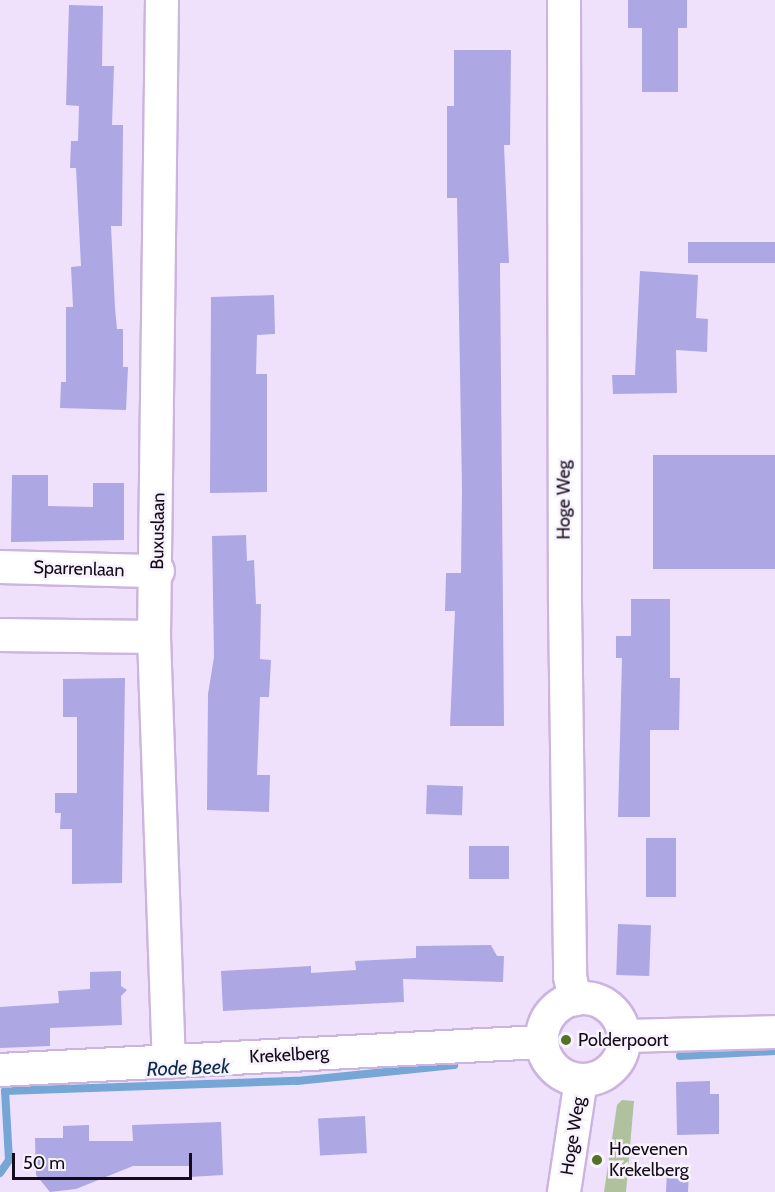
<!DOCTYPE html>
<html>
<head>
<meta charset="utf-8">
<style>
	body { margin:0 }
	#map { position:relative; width:775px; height:1192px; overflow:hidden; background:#efe1fc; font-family:Cabin,sans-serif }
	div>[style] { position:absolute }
	.green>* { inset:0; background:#afc19d }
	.stream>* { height:8px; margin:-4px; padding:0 4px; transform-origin:4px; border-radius:4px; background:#75a6d5 }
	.building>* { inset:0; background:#ada7e4; transform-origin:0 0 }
	.roads { filter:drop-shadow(2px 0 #ccb4e0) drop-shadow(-2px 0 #ccb4e0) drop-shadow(0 2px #ccb4e0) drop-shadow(0 -2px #ccb4e0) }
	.minor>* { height:32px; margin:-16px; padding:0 16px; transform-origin:16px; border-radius:16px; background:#fff }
	.minor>.ring { margin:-16px; padding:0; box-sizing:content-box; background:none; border:32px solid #fff; border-radius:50% }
	.dots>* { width:16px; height:16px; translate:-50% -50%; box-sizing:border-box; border:3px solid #f7f2fc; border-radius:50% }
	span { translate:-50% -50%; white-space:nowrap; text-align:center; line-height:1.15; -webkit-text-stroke:5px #f7f2fc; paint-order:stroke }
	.street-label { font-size:18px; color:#140b1a }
	.poi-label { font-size:18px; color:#140b1a }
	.left { translate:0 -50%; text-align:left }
	.water-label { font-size:20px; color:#062b4b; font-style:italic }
	.scale { position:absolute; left:12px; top:1153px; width:180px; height:27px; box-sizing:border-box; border:3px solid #140b1a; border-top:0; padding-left:8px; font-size:18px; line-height:21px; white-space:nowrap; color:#140b1a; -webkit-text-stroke:4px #f7f2fc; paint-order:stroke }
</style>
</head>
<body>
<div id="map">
	<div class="green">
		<div style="clip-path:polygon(622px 1100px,634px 1101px,626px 1192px,604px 1192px,617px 1105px)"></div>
	</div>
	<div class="stream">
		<div style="left:680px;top:1056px;width:95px;rotate:-3deg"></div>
		<div style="left:0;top:1173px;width:16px;rotate:-55deg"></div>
		<div style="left:9px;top:1160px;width:69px;rotate:-93.3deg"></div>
		<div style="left:5px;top:1091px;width:292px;rotate:-2deg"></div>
		<div style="left:297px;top:1081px;width:158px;rotate:-5.8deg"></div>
	</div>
	<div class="building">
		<div style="clip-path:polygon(628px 0,687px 0,687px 28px,678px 28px,678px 92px,642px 92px,642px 28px,628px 28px)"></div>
		<div style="clip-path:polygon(69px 5px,103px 6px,102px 66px,114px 66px,112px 125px,123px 125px,122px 226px,111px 226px,115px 308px,117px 329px,123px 329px,123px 367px,128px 367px,126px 410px,60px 408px,61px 382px,66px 382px,66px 307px,73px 307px,71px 267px,81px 266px,76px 168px,70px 168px,71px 141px,78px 141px,79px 106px,66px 105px)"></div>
		<div style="clip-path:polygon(454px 50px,511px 50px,510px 145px,504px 145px,509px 263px,500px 263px,504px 726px,450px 726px,455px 611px,445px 611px,446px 573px,461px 573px,462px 489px,457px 198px,447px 198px,447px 106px,454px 106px)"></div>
		<div style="left:688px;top:242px;width:87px;height:21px"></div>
		<div style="clip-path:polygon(640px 271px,698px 275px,696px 318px,708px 319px,707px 352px,676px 350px,677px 393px,613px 394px,612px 375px,635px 375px)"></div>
		<div style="clip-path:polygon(274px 295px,275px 334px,257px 335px,256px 374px,267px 374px,267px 492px,210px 493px,211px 297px)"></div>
		<div style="left:653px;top:455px;width:122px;height:114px"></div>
		<div style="clip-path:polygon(12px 475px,48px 475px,48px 506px,93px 507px,93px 483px,124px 483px,124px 540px,11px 542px)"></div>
		<div style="clip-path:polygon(246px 535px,247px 561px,254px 560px,256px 604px,261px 604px,260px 659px,271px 660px,269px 697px,260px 697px,257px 775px,270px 775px,269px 812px,207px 810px,208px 694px,214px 657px,212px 536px)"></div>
		<div style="clip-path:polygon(631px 599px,670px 599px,670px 678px,680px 678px,679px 730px,650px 730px,650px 817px,618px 817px,622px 658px,616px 658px,616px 636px,631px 636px)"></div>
		<div style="clip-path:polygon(125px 678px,122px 883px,72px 884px,72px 829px,60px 829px,61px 813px,55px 813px,55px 793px,77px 793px,77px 717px,63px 717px,63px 679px)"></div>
		<div style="left:427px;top:785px;width:36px;height:29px;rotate:2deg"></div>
		<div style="left:646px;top:838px;width:30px;height:59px"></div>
		<div style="left:469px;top:846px;width:40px;height:33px"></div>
		<div style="left:618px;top:924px;width:33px;height:51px;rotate:2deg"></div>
		<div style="clip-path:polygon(491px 945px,497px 956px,504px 956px,503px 982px,403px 979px,404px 1002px,223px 1011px,221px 971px,311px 966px,311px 973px,356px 970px,355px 961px,416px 958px,416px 946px)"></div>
		<div style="clip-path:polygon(121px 971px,121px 986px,127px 990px,121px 996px,122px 1025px,50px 1028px,50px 1046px,0 1048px,0 1007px,59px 1003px,58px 991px,90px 989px,90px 972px)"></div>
		<div style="clip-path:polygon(710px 1081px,710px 1094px,719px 1094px,719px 1134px,677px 1135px,676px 1082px)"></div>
		<div style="left:365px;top:1116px;width:37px;height:47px;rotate:87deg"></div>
		<div style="clip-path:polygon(221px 1122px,223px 1175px,189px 1177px,189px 1166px,133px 1166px,76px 1189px,50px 1192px,36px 1175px,35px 1138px,63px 1138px,63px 1126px,89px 1125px,89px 1141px,133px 1141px,132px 1125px)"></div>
		<div style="left:667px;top:1172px;width:22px;height:20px;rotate:3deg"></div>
	</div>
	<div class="roads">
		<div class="minor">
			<div style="left:162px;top:0;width:637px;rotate:90.72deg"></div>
			<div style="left:154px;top:637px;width:425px;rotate:88deg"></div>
			<div style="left:564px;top:0;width:604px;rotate:89.91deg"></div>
			<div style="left:565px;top:604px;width:373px;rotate:89.2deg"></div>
			<div style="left:570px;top:977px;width:23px;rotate:77deg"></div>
			<div style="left:0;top:567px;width:158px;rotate:1.5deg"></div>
			<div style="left:0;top:635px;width:154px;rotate:0.7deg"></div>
			<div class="ring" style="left:542px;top:998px;width:50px;height:50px"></div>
			<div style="left:624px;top:1036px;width:151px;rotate:-1.5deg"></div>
			<div style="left:0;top:1070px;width:543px;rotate:-2.96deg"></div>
			<div style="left:564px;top:1192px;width:113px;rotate:-81.4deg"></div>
		</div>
	</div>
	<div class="dots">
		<div style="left:566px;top:1040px;background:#537227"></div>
		<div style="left:597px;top:1160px;background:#537227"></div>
	</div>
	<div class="street-label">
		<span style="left:564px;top:500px;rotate:-90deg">Hoge Weg</span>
		<span style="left:158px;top:531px;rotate:-89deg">Buxuslaan</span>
		<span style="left:79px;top:569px;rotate:2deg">Sparrenlaan</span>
		<span style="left:289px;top:1055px;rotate:-3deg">Krekelberg</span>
		<span style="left:573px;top:1136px;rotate:-81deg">Hoge Weg</span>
	</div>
	<div class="poi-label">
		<span class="left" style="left:578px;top:1040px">Polderpoort</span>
		<span class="left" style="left:609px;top:1160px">Hoevenen<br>Krekelberg</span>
	</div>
	<div class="water-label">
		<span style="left:188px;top:1068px;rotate:-2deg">Rode Beek</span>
	</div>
	<div class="scale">50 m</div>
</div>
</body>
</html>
